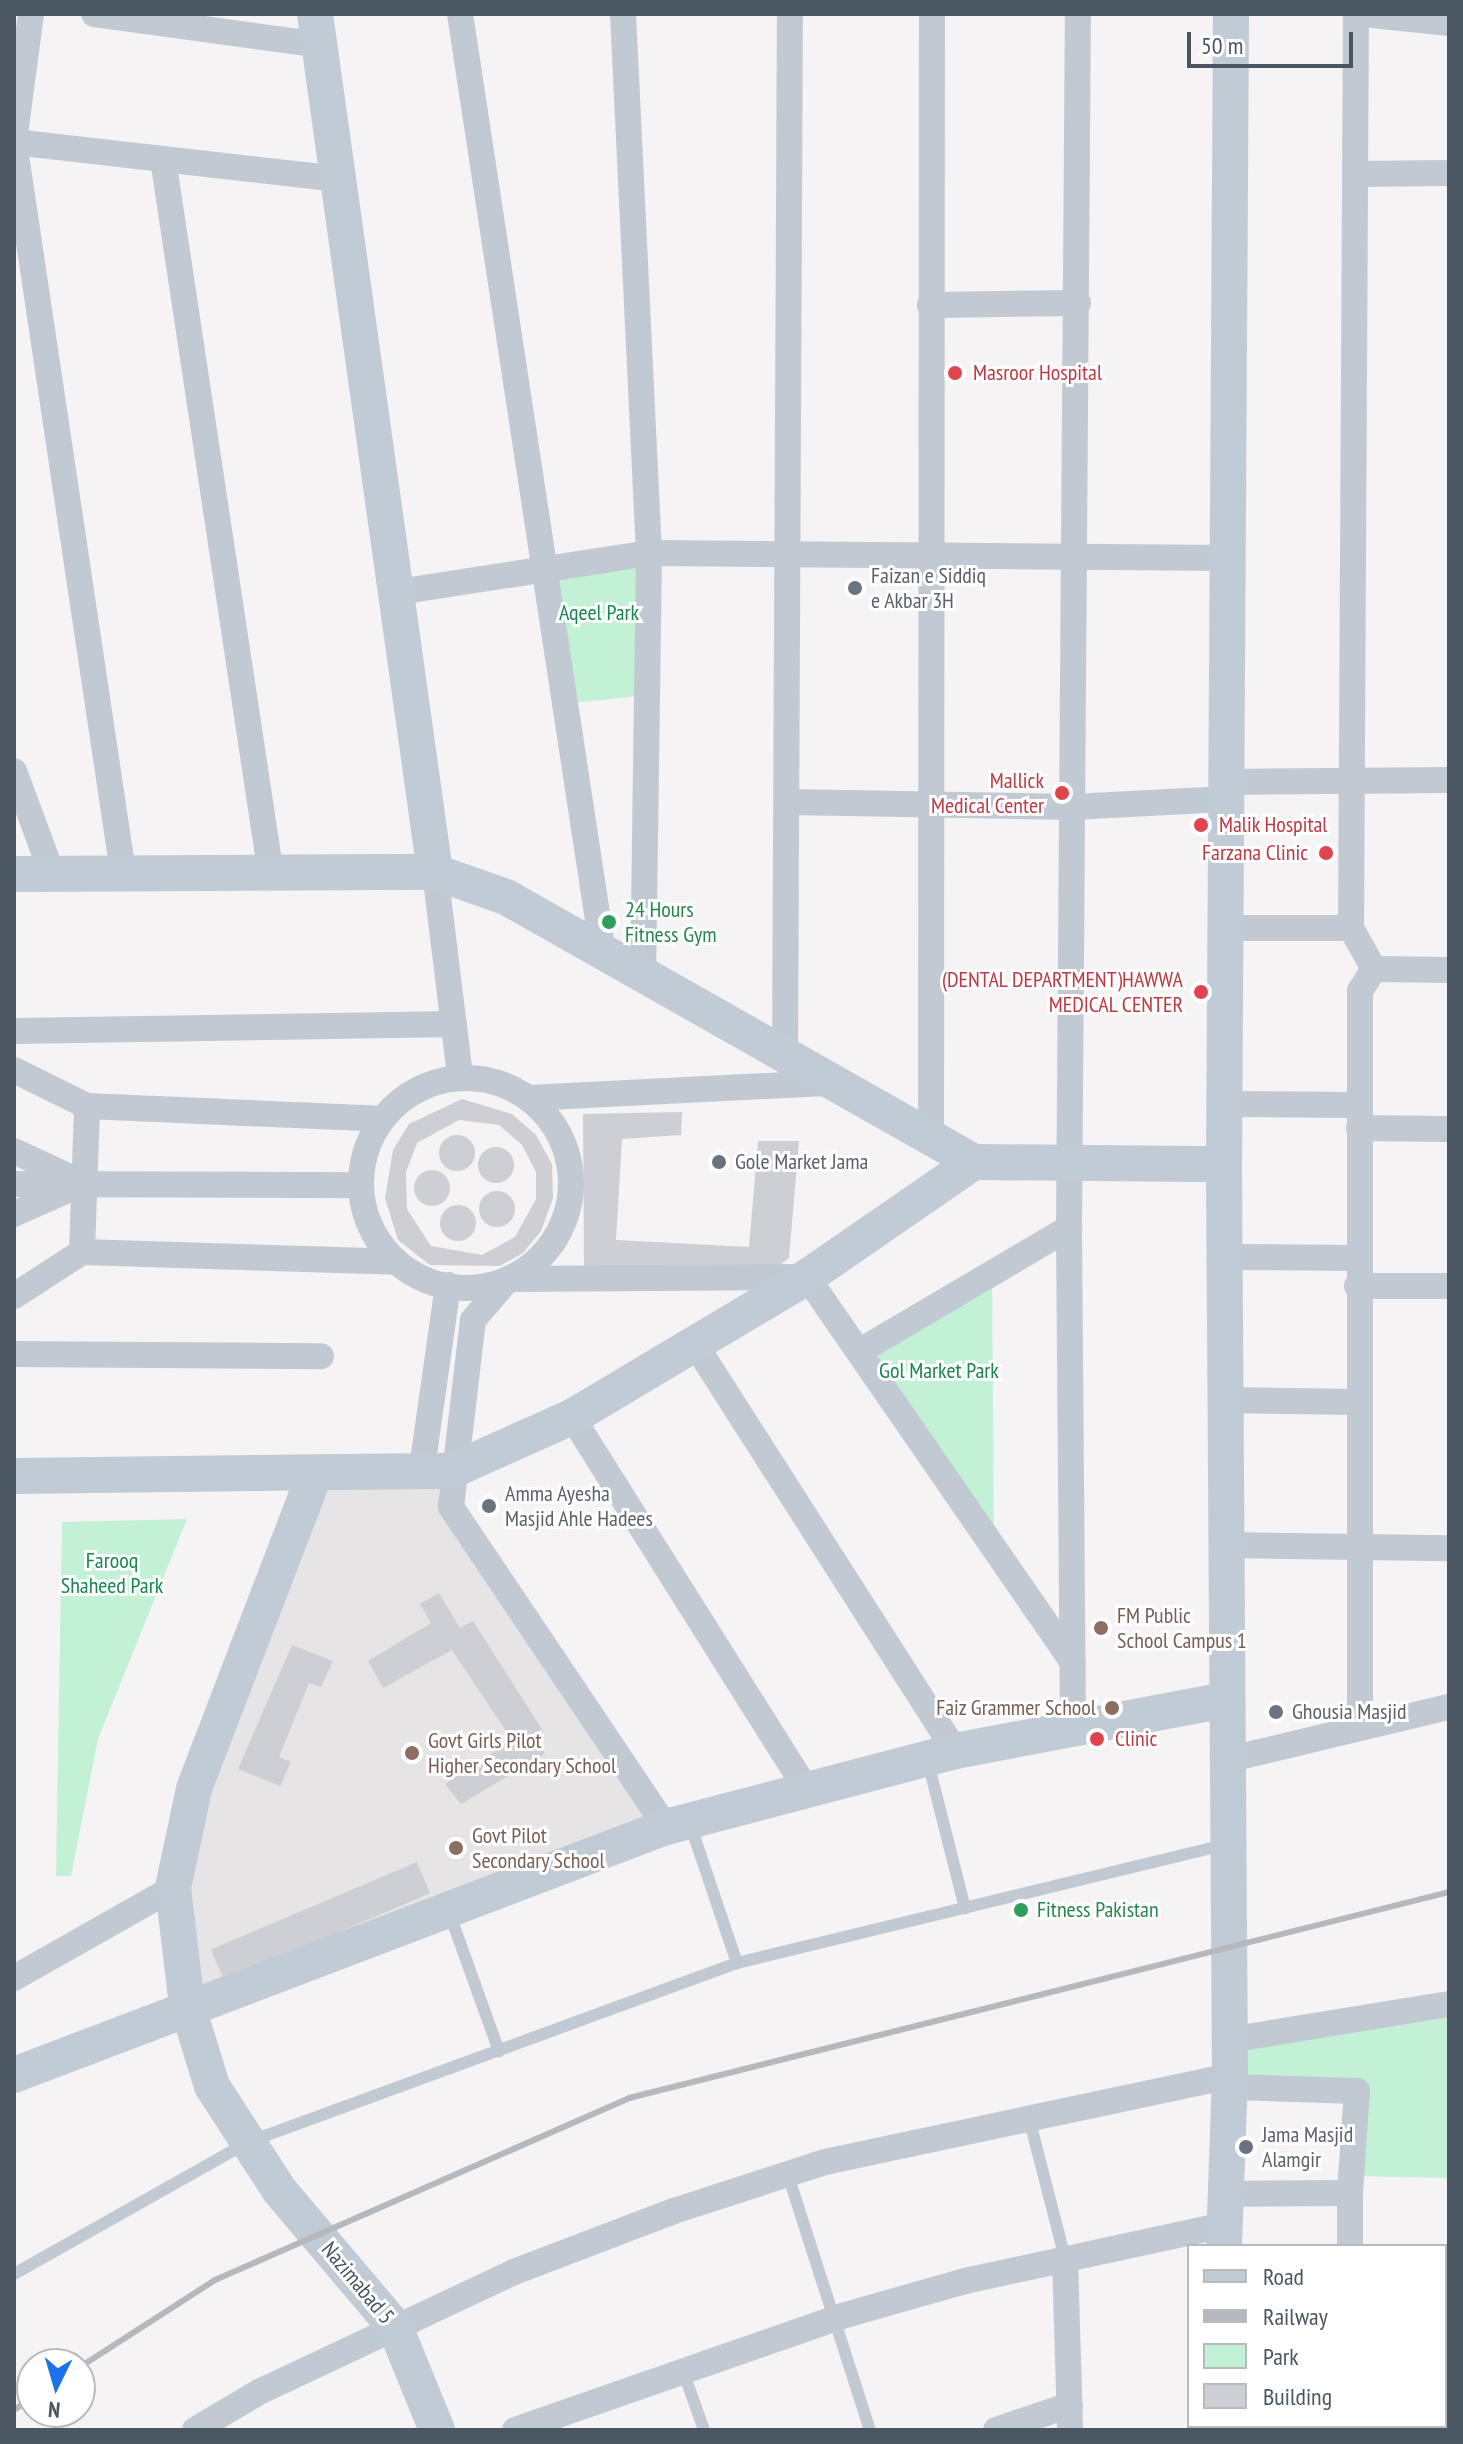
<!DOCTYPE html>
<html>
<head>
<meta charset="utf-8">
<style>
	body { margin:0 }
	#map { position:relative; width:1463px; height:2444px; overflow:hidden; background:#f5f3f3; font-family:"PT Sans Narrow",sans-serif }
	div>[style] { position:absolute }
	.education>* { inset:0; background:#e6e4e5 }
	.green>* { inset:0; background:#c3f1d5 }
	.building>* { inset:0; background:#cdcfd5; transform-origin:0 0 }
	.round { border-radius:50% }
	.lane>* { height:12px; margin:-6px; padding:0 6px; transform-origin:6px; border-radius:6px; background:#c1cad2 }
	.street>* { height:26px; margin:-13px; padding:0 13px; transform-origin:13px; border-radius:13px; background:#c1cad2 }
	.street>.ring { margin:-13px; padding:0; box-sizing:content-box; background:none; border:26px solid #c1cad2; border-radius:50% }
	.secondary>* { height:36px; margin:-18px; padding:0 18px; transform-origin:18px; border-radius:18px; background:#c1cbd6 }
	.rail>* { height:6px; margin:-3px; padding:0 3px; transform-origin:3px; border-radius:3px; background:#b5b8bd }
	.dots>* { width:22px; height:22px; translate:-50% -50%; box-sizing:border-box; border:4px solid #fff; border-radius:50% }
	span { translate:-50% -50%; white-space:nowrap; text-align:center; line-height:1.15; -webkit-text-stroke:6px #fff; paint-order:stroke }
	.health-label { font-size:22px; color:#be3a42 }
	.left { translate:0 -50%; text-align:left }
	.right { translate:-100% -50%; text-align:right }
	.worship-label { font-size:22px; color:#5b616d }
	.park-label { font-size:22px; color:#17864f }
	.leisure-label { font-size:22px; color:#27864d }
	.education-label { font-size:22px; color:#785e54 }
	.street-label { font-size:22px; color:#4a5661 }
	.frame { position:absolute; inset:0; border:16px solid #4a5661; pointer-events:none }
	.legend { position:absolute; left:1187px; top:2244px; width:260px; height:184px; box-sizing:border-box; background:#fff; border:2px solid #b7bbc0; margin:0; padding:10px 14px; list-style:none; font-size:24px; color:#4a5661 }
	.legend li { display:flex; align-items:center; gap:16px; height:40px }
	.legend b { width:40px; border:2px solid #b7bbc0 }
	.north { position:absolute; left:16px; top:2348px; width:80px; height:80px; box-sizing:border-box; background:#fff; border:2px solid #b7bbc0; border-radius:50%; rotate:185deg; font-size:22px; font-weight:700; line-height:32px; text-align:center; color:#4a5661 }
	.north::after { content:''; display:block; margin:auto; width:28px; height:36px; background:#1a73e8; clip-path:polygon(50% 0,100% 100%,50% 72%,0 100%) }
	.scale { position:absolute; left:1187px; top:32px; width:166px; height:36px; box-sizing:border-box; border:4px solid #4a5661; border-top:0; padding-left:10px; font-size:24px; line-height:28px; white-space:nowrap; color:#4a5661; -webkit-text-stroke:6px #fff; paint-order:stroke }
</style>
</head>
<body>
<div id="map">
	<div class="education">
		<div style="clip-path:polygon(451px 1471px,451px 1507px,666px 1827px,187px 2005px,194px 1789px,314px 1476px)"></div>
	</div>
	<div class="green">
		<div style="clip-path:polygon(649px 553px,647px 695px,563px 704px,542px 572px)"></div>
		<div style="clip-path:polygon(992px 1274px,994px 1547px,860px 1351px)"></div>
		<div style="clip-path:polygon(187px 1519px,98px 1739px,71px 1876px,56px 1876px,62px 1522px)"></div>
		<div style="clip-path:polygon(1449px 2004px,1449px 2178px,1351px 2176px,1357px 2091px,1229px 2087px,1229px 2040px)"></div>
	</div>
	<div class="building">
		<div style="clip-path:polygon(evenodd,462px 1099px,512px 1114px,536px 1135px,552px 1164px,553px 1198px,541px 1231px,523px 1253px,500px 1266px,430px 1265px,398px 1240px,385px 1198px,393px 1150px,409px 1124px,462px 1099px,459px 1120px,499px 1125px,522px 1145px,536px 1172px,536px 1199px,515px 1237px,482px 1255px,431px 1246px,407px 1209px,406px 1172px,417px 1143px,459px 1120px)"></div>
		<div style="clip-path:polygon(682px 1112px,681px 1135px,622px 1139px,616px 1240px,749px 1247px,758px 1141px,799px 1141px,789px 1258px,780px 1265px,584px 1268px,583px 1114px)"></div>
		<div class="round" style="left:439px;top:1135px;width:36px;height:36px"></div>
		<div class="round" style="left:478px;top:1147px;width:36px;height:36px"></div>
		<div class="round" style="left:414px;top:1170px;width:36px;height:36px"></div>
		<div class="round" style="left:479px;top:1191px;width:36px;height:36px"></div>
		<div class="round" style="left:440px;top:1205px;width:36px;height:36px"></div>
		<div style="clip-path:polygon(439px 1593px,460px 1628px,473px 1621px,543px 1731px,534px 1737px,545px 1754px,461px 1804px,445px 1784px,512px 1740px,452px 1650px,383px 1688px,368px 1661px,431px 1623px,420px 1604px)"></div>
		<div style="clip-path:polygon(292px 1645px,333px 1661px,321px 1687px,309px 1683px,279px 1757px,291px 1762px,280px 1786px,238px 1769px)"></div>
		<div style="left:417px;top:1862px;width:34px;height:224px;rotate:67deg"></div>
	</div>
	<div class="lane">
		<div style="left:928px;top:1762px;width:151px;rotate:75.8deg"></div>
		<div style="left:690px;top:1824px;width:147px;rotate:71.3deg"></div>
		<div style="left:450px;top:1915px;width:145px;rotate:70.2deg"></div>
		<div style="left:1029px;top:2118px;width:145px;rotate:75.6deg"></div>
		<div style="left:788px;top:2175px;width:268px;rotate:72.2deg"></div>
		<div style="left:14px;top:2274px;width:269px;rotate:-29.4deg"></div>
		<div style="left:248px;top:2142px;width:521px;rotate:-20.11deg"></div>
		<div style="left:737px;top:1963px;width:501px;rotate:-13.62deg"></div>
		<div style="left:683px;top:2371px;width:63px;rotate:70.4deg"></div>
	</div>
	<div class="street">
		<div style="left:31px;top:14px;width:129px;rotate:97.6deg"></div>
		<div style="left:14px;top:142px;width:738px;rotate:81.51deg"></div>
		<div style="left:94px;top:14px;width:228px;rotate:7.8deg"></div>
		<div style="left:460px;top:14px;width:950px;rotate:81.34deg"></div>
		<div style="left:623px;top:14px;width:540px;rotate:87.24deg"></div>
		<div style="left:649px;top:553px;width:423px;rotate:90.8deg"></div>
		<div style="left:1363px;top:14px;width:86px;rotate:6deg"></div>
		<div style="left:14px;top:142px;width:325px;rotate:6.5deg"></div>
		<div style="left:163px;top:159px;width:724px;rotate:81.42deg"></div>
		<div style="left:1356px;top:174px;width:93px;rotate:-0.6deg"></div>
		<div style="left:930px;top:305px;width:148px;rotate:-0.8deg"></div>
		<div style="left:398px;top:592px;width:254px;rotate:-8.8deg"></div>
		<div style="left:649px;top:553px;width:577px;rotate:0.5deg"></div>
		<div style="left:14px;top:771px;width:109px;rotate:69.6deg"></div>
		<div style="left:1225px;top:782px;width:224px;rotate:-0.5deg"></div>
		<div style="left:788px;top:802px;width:285px;rotate:1deg"></div>
		<div style="left:1073px;top:807px;width:152px;rotate:-3deg"></div>
		<div style="left:435px;top:872px;width:207px;rotate:83deg"></div>
		<div style="left:1225px;top:928px;width:126px"></div>
		<div style="left:1351px;top:928px;width:47px;rotate:60.7deg"></div>
		<div style="left:1374px;top:969px;width:75px;rotate:0.8deg"></div>
		<div style="left:1351px;top:928px;width:914px;rotate:-89.69deg"></div>
		<div style="left:14px;top:1031px;width:440px;rotate:-0.9deg"></div>
		<div style="left:785px;top:1057px;width:1043px;rotate:-89.73deg"></div>
		<div style="left:14px;top:1070px;width:81px;rotate:26.3deg"></div>
		<div style="left:87px;top:1106px;width:294px;rotate:2.5deg"></div>
		<div class="ring" style="left:361px;top:1078px;width:184px;height:184px"></div>
		<div style="left:529px;top:1098px;width:298px;rotate:-2.9deg"></div>
		<div style="left:1224px;top:1104px;width:135px;rotate:0.4deg"></div>
		<div style="left:1359px;top:1128px;width:90px;rotate:0.6deg"></div>
		<div style="left:931px;top:1138px;width:1124px;rotate:-89.95deg"></div>
		<div style="left:14px;top:1151px;width:68px;rotate:25.1deg"></div>
		<div style="left:14px;top:1184px;width:346px;rotate:0.2deg"></div>
		<div style="left:14px;top:1214px;width:64px;rotate:-24.1deg"></div>
		<div style="left:82px;top:1252px;width:146px;rotate:-88deg"></div>
		<div style="left:1224px;top:1257px;width:134px;rotate:0.4deg"></div>
		<div style="left:1357px;top:1286px;width:92px"></div>
		<div style="left:14px;top:1296px;width:81px;rotate:-32.9deg"></div>
		<div style="left:82px;top:1252px;width:314px;rotate:1.8deg"></div>
		<div style="left:693px;top:1341px;width:487px;rotate:57.4deg"></div>
		<div style="left:860px;top:1351px;width:243px;rotate:-30.5deg"></div>
		<div style="left:14px;top:1354px;width:307px;rotate:0.4deg"></div>
		<div style="left:1224px;top:1400px;width:133px;rotate:0.9deg"></div>
		<div style="left:572px;top:1417px;width:439px;rotate:57.8deg"></div>
		<div style="left:421px;top:1475px;width:192px;rotate:-81.9deg"></div>
		<div style="left:1224px;top:1545px;width:225px;rotate:0.8deg"></div>
		<div style="left:1360px;top:1727px;width:736px;rotate:-90deg"></div>
		<div style="left:1360px;top:991px;width:26px;rotate:-58deg"></div>
		<div style="left:1073px;top:1729px;width:501px;rotate:-90.46deg"></div>
		<div style="left:1069px;top:1228px;width:1214px;rotate:-89.58deg"></div>
		<div style="left:1226px;top:1760px;width:229px;rotate:-13.4deg"></div>
		<div style="left:666px;top:1827px;width:386px;rotate:-123.9deg"></div>
		<div style="left:451px;top:1507px;width:188px;rotate:-83.3deg"></div>
		<div style="left:473px;top:1320px;width:54px;rotate:-49.5deg"></div>
		<div style="left:508px;top:1279px;width:299px;rotate:-0.4deg"></div>
		<div style="left:807px;top:1277px;width:468px;rotate:55.4deg"></div>
		<div style="left:14px;top:1978px;width:183px;rotate:-29.5deg"></div>
		<div style="left:1229px;top:2040px;width:223px;rotate:-9.3deg"></div>
		<div style="left:1350px;top:2193px;width:53px;rotate:90deg"></div>
		<div style="left:1225px;top:2194px;width:125px;rotate:-0.5deg"></div>
		<div style="left:1350px;top:2193px;width:102px;rotate:-86.1deg"></div>
		<div style="left:1357px;top:2091px;width:128px;rotate:-178.2deg"></div>
		<div style="left:1065px;top:2258px;width:172px;rotate:88.3deg"></div>
		<div style="left:1351px;top:2426px;width:4px;rotate:90deg"></div>
		<div style="left:195px;top:2430px;width:74px;rotate:-30.7deg"></div>
		<div style="left:259px;top:2392px;width:282px;rotate:-25.2deg"></div>
		<div style="left:514px;top:2272px;width:171px;rotate:-20.9deg"></div>
		<div style="left:674px;top:2211px;width:159px;rotate:-18deg"></div>
		<div style="left:825px;top:2162px;width:414px;rotate:-12deg"></div>
		<div style="left:515px;top:2430px;width:346px;rotate:-19.2deg"></div>
		<div style="left:842px;top:2316px;width:128px;rotate:-15.9deg"></div>
		<div style="left:965px;top:2281px;width:265px;rotate:-12.2deg"></div>
		<div style="left:996px;top:2430px;width:78px;rotate:-18.7deg"></div>
	</div>
	<div class="secondary">
		<div style="left:315px;top:14px;width:866px;rotate:82.04deg"></div>
		<div style="left:14px;top:874px;width:421px;rotate:-0.3deg"></div>
		<div style="left:435px;top:872px;width:75px;rotate:19.4deg"></div>
		<div style="left:506px;top:897px;width:538px;rotate:29.52deg"></div>
		<div style="left:974px;top:1162px;width:250px;rotate:0.5deg"></div>
		<div style="left:14px;top:1476px;width:437px;rotate:-0.7deg"></div>
		<div style="left:451px;top:1471px;width:133px;rotate:-24.1deg"></div>
		<div style="left:572px;top:1417px;width:274px;rotate:-30.8deg"></div>
		<div style="left:807px;top:1277px;width:203px;rotate:-34.6deg"></div>
		<div style="left:314px;top:1476px;width:335px;rotate:111deg"></div>
		<div style="left:194px;top:1789px;width:101px;rotate:102deg"></div>
		<div style="left:173px;top:1888px;width:118px;rotate:83.2deg"></div>
		<div style="left:187px;top:2005px;width:85px;rotate:72.8deg"></div>
		<div style="left:212px;top:2086px;width:125px;rotate:57.1deg"></div>
		<div style="left:280px;top:2191px;width:178px;rotate:49.8deg"></div>
		<div style="left:395px;top:2327px;width:111px;rotate:67.8deg"></div>
		<div style="left:14px;top:2075px;width:698px;rotate:-20.83deg"></div>
		<div style="left:666px;top:1827px;width:299px;rotate:-14.7deg"></div>
		<div style="left:955px;top:1751px;width:275px;rotate:-10.7deg"></div>
		<div style="left:1224px;top:2246px;width:170px;rotate:-88deg"></div>
		<div style="left:1230px;top:2076px;width:912px;rotate:-90.38deg"></div>
		<div style="left:1224px;top:1164px;width:1150px;rotate:-89.65deg"></div>
		<div style="left:1222px;top:2430px;width:4px;rotate:-90deg"></div>
	</div>
	<div class="rail">
		<div style="left:80px;top:2367px;width:161px;rotate:-32.8deg"></div>
		<div style="left:215px;top:2280px;width:452px;rotate:-23.7deg"></div>
		<div style="left:629px;top:2098px;width:845px;rotate:-14.1deg"></div>
		<div style="left:14px;top:2410px;width:22px;rotate:-34deg"></div>
	</div>
	<div class="dots">
		<div style="left:955px;top:373px;background:#e0444e"></div>
		<div style="left:855px;top:588px;background:#6b7280"></div>
		<div style="left:1062px;top:793px;background:#e0444e"></div>
		<div style="left:1201px;top:825px;background:#e0444e"></div>
		<div style="left:1326px;top:853px;background:#e0444e"></div>
		<div style="left:609px;top:922px;background:#2e9e5b"></div>
		<div style="left:1201px;top:992px;background:#e0444e"></div>
		<div style="left:719px;top:1162px;background:#6b7280"></div>
		<div style="left:489px;top:1506px;background:#6b7280"></div>
		<div style="left:1101px;top:1628px;background:#8d6e63"></div>
		<div style="left:1112px;top:1708px;background:#8d6e63"></div>
		<div style="left:1276px;top:1712px;background:#6b7280"></div>
		<div style="left:1097px;top:1739px;background:#e0444e"></div>
		<div style="left:412px;top:1753px;background:#8d6e63"></div>
		<div style="left:456px;top:1848px;background:#8d6e63"></div>
		<div style="left:1021px;top:1910px;background:#2e9e5b"></div>
		<div style="left:1246px;top:2147px;background:#6b7280"></div>
	</div>
	<div class="health-label">
		<span class="left" style="left:973px;top:373px">Masroor Hospital</span>
		<span class="right" style="left:1044px;top:793px">Mallick<br>Medical Center</span>
		<span class="left" style="left:1219px;top:825px">Malik Hospital</span>
		<span class="right" style="left:1308px;top:853px">Farzana Clinic</span>
		<span class="right" style="left:1183px;top:992px">(DENTAL DEPARTMENT)HAWWA<br>MEDICAL CENTER</span>
		<span class="left" style="left:1115px;top:1739px">Clinic</span>
	</div>
	<div class="worship-label">
		<span class="left" style="left:871px;top:588px">Faizan e Siddiq<br>e Akbar 3H</span>
		<span class="left" style="left:735px;top:1162px">Gole Market Jama</span>
		<span class="left" style="left:505px;top:1506px">Amma Ayesha<br>Masjid Ahle Hadees</span>
		<span class="left" style="left:1292px;top:1712px">Ghousia Masjid</span>
		<span class="left" style="left:1262px;top:2147px">Jama Masjid<br>Alamgir</span>
	</div>
	<div class="park-label">
		<span style="left:599px;top:613px">Aqeel Park</span>
		<span style="left:939px;top:1371px">Gol Market Park</span>
		<span style="left:112px;top:1573px">Farooq<br>Shaheed Park</span>
	</div>
	<div class="leisure-label">
		<span class="left" style="left:625px;top:922px">24 Hours<br>Fitness Gym</span>
		<span class="left" style="left:1037px;top:1910px">Fitness Pakistan</span>
	</div>
	<div class="education-label">
		<span class="left" style="left:1117px;top:1628px">FM Public<br>School Campus 1</span>
		<span class="right" style="left:1096px;top:1708px">Faiz Grammer School</span>
		<span class="left" style="left:428px;top:1753px">Govt Girls Pilot<br>Higher Secondary School</span>
		<span class="left" style="left:472px;top:1848px">Govt Pilot<br>Secondary School</span>
	</div>
	<div class="street-label">
		<span style="left:358px;top:2283px;rotate:50deg">Nazimabad 5</span>
	</div>
	<div class="frame"></div>
	<ul class="legend">
	<li><b style="height:10px;background:#c1cbd6"></b>Road</li>
	<li><b style="height:10px;background:#b5b8bd"></b>Railway</li>
	<li><b style="height:22px;background:#c3f1d5"></b>Park</li>
	<li><b style="height:22px;background:#cdcfd5"></b>Building</li>
	</ul>
	<div class="north">N</div>
	<div class="scale">50 m</div>
</div>
</body>
</html>
